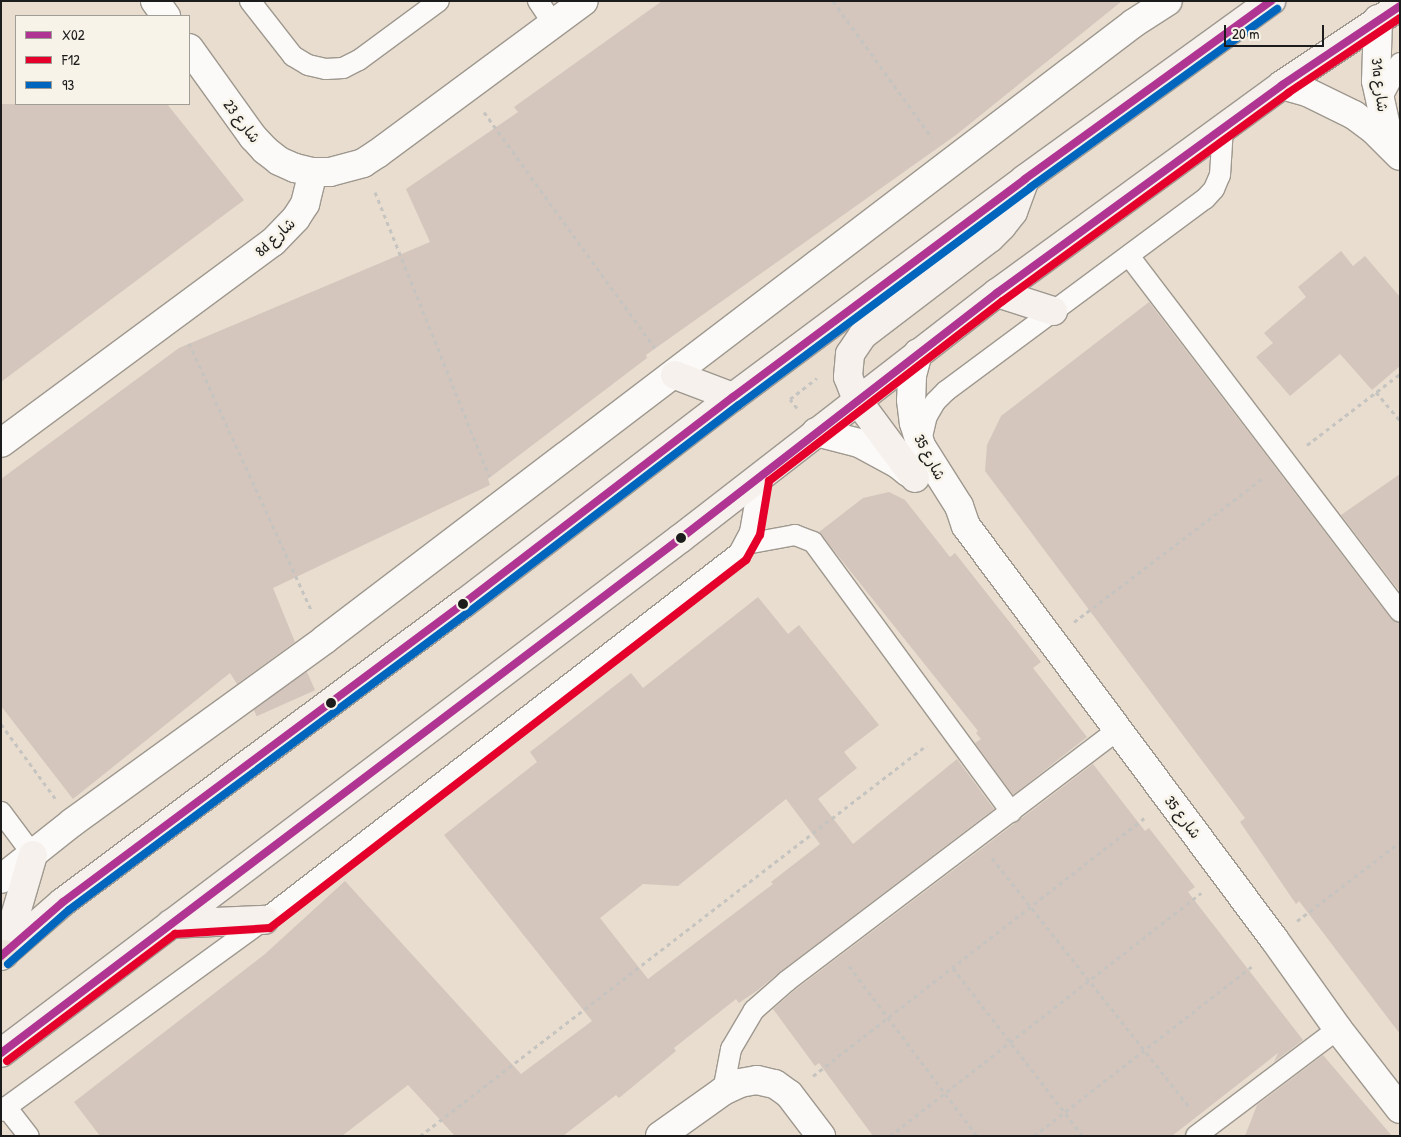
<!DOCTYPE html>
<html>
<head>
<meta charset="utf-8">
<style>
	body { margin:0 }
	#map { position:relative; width:1401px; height:1137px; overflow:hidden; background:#e8ddce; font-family:"Patrick Hand","Playpen Sans Arabic",sans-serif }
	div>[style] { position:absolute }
	.building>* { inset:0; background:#d4c6bd; transform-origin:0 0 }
	.path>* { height:3px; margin-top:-1.5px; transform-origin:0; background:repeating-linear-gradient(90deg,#c6c4c0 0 4px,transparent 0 8px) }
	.roads { filter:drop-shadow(1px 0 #9e988f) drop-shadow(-1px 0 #9e988f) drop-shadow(0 1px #9e988f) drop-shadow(0 -1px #9e988f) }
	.lane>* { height:20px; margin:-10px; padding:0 10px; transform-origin:10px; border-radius:10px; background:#fcfaf8 }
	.street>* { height:28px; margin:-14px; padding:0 14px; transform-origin:14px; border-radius:14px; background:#fcfaf8 }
	.secondary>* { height:28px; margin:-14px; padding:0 14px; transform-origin:14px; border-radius:14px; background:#f6f1ed }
	.primary>* { height:28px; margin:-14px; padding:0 14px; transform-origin:14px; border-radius:14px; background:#ede5dc }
	.bus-1>* { height:8px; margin:-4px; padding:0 4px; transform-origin:4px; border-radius:4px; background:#b03593 }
	.bus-2>* { height:8px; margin:-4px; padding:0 4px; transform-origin:4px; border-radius:4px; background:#e4002b }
	.bus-3>* { height:8px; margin:-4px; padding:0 4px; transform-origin:4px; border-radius:4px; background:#0065bd }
	.dots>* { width:14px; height:14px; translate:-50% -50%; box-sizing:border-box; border:2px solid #f7f3e8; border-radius:50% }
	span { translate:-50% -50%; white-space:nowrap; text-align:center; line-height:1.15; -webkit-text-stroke:5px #f7f3e8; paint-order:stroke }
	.street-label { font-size:15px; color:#1c1c1c }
	.frame { position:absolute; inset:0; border:2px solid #1c1c1c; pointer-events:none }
	.legend { position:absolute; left:15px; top:15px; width:175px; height:90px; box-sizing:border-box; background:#f7f3e8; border:1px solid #9f9d96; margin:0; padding:6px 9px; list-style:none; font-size:15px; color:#1c1c1c }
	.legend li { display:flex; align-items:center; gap:10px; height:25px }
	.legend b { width:25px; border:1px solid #9f9d96 }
	.scale { position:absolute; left:1224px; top:25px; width:100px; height:22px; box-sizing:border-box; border:2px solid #1c1c1c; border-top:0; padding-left:6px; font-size:15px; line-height:18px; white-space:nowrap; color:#1c1c1c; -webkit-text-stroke:4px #f7f3e8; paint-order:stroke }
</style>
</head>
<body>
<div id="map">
	<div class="building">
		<div style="clip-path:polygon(662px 1px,1122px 1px,956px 135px,646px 355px,647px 358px,488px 479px,490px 485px,273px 588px,295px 642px,237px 684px,230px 673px,73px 799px,1px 706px,1px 479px,179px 348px,430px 242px,406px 189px,518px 112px,514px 107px)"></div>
		<div style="clip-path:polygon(1px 104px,167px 104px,244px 200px,1px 382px)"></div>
		<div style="clip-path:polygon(1341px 251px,1353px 266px,1365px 256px,1400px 297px,1400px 366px,1372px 390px,1340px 354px,1290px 396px,1256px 357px,1273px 343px,1264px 333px,1306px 297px,1298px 287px)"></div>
		<div style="clip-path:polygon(1149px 302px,1391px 619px,1400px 624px,1400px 1034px,1299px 901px,1296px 904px,1240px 822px,1245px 818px,985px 471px,987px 445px,1001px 416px)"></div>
		<div style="clip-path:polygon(1400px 474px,1400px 592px,1341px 515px)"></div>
		<div style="clip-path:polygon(889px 492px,905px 500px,950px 557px,955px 553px,1041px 662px,1033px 668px,1087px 737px,1013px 795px,975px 743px,981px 739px,976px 733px,978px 731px,819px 532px,863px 498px)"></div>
		<div style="clip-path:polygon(evenodd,758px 597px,788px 634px,799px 625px,879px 725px,844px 752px,857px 768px,818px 799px,853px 844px,957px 759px,994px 809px,780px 972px,758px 990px,739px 1003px,736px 999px,674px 1048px,676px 1051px,619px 1098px,616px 1095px,563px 1136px,455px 1136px,408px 1085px,342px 1136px,100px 1136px,74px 1102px,265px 954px,345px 881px,521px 1074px,592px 1021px,444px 835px,537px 762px,530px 752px,631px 673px,643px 688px,758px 597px,786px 799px,820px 844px,771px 882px,773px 884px,648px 979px,600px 918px,643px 884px,678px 886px,786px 799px)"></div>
		<div style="left:307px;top:672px;width:20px;height:64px;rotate:66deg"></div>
		<div style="clip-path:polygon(1093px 764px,1145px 831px,1149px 828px,1195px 887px,1188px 892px,1303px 1040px,1274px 1062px,1278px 1053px,1172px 1136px,873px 1136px,819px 1063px,815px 1066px,773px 1009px,795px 990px)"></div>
		<div style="clip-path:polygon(1323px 1055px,1392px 1136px,1245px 1136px,1257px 1105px)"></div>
	</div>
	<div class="path">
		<div style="left:833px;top:1px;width:169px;rotate:54.1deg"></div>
		<div style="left:484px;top:112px;width:291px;rotate:54.1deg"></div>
		<div style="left:375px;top:192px;width:306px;rotate:68.1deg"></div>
		<div style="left:189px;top:343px;width:294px;rotate:65.4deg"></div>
		<div style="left:1376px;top:392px;width:38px;rotate:50deg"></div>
		<div style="left:797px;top:408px;width:11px;rotate:-128deg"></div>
		<div style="left:790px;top:399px;width:34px;rotate:-38deg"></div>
		<div style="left:1307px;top:445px;width:117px;rotate:-37.4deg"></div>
		<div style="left:1074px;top:622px;width:239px;rotate:-37.3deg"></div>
		<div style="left:1px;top:724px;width:92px;rotate:53.9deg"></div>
		<div style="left:992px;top:858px;width:319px;rotate:51.6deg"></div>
		<div style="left:1297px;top:921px;width:130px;rotate:-37.5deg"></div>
		<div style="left:849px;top:966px;width:213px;rotate:53deg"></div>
		<div style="left:953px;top:968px;width:212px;rotate:52.3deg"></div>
		<div style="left:813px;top:1076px;width:420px;rotate:-37.9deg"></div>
		<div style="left:420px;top:1136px;width:640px;rotate:-37.64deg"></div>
		<div style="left:890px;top:1136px;width:395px;rotate:-38deg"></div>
		<div style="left:1034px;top:1136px;width:279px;rotate:-37.9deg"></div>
	</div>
	<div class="roads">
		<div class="lane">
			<div style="left:250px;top:1px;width:70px;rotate:52deg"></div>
			<div style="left:293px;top:56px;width:17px;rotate:31deg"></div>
			<div style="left:308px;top:65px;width:18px;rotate:13deg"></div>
			<div style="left:326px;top:69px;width:17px;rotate:-3deg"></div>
			<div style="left:343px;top:68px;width:18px;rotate:-27deg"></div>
			<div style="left:359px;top:60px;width:99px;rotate:-36.4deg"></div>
			<div style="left:538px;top:1px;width:27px;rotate:56deg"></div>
			<div style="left:1380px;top:101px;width:43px;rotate:-62.2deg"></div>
			<div style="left:1129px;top:256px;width:447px;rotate:52.7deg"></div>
			<div style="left:921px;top:441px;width:26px;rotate:-77deg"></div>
			<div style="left:927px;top:416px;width:16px;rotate:-60deg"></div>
			<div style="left:935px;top:402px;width:16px;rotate:-45deg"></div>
			<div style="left:946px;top:391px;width:322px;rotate:-36.6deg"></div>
			<div style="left:1205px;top:199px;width:13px;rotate:-48deg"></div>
			<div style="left:1214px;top:189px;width:15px;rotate:-67deg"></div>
			<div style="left:1220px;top:175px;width:48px;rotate:-86.4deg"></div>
			<div style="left:746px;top:544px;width:50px;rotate:-10.4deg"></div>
			<div style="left:795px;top:535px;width:19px;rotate:21deg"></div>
			<div style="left:813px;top:542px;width:335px;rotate:53.7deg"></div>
			<div style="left:1px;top:812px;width:54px;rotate:53.3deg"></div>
			<div style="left:723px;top:1091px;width:43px;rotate:-79.2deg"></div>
			<div style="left:731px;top:1049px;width:45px;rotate:-59.5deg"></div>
			<div style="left:754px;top:1010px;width:44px;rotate:-41.3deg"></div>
			<div style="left:787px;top:981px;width:415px;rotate:-37.2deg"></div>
			<div style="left:6px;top:1107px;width:37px;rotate:52deg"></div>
			<div style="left:1px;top:1111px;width:325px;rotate:-36deg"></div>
			<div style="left:264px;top:920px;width:600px;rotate:-37.69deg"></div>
			<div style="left:739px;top:553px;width:24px;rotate:-62deg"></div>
			<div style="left:750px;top:532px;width:58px;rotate:-80deg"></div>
			<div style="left:1196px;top:1136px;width:178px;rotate:-37deg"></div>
		</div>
		<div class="street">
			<div style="left:155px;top:1px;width:19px;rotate:54deg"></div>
			<div style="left:1378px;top:19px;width:62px;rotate:91.8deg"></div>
			<div style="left:1376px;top:81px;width:46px;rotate:77.5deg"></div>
			<div style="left:1386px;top:126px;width:23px;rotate:70deg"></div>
			<div style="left:189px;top:48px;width:110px;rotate:54.3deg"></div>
			<div style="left:253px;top:137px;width:18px;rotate:47deg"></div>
			<div style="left:265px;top:150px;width:18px;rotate:38deg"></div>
			<div style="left:279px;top:161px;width:17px;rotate:24deg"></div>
			<div style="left:295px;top:168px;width:18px;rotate:13deg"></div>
			<div style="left:313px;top:172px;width:17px"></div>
			<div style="left:330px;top:172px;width:34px;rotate:-15deg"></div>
			<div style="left:363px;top:163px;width:17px;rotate:-33deg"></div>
			<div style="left:377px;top:154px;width:257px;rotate:-36.5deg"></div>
			<div style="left:1282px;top:85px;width:26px;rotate:16deg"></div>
			<div style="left:1307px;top:92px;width:52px;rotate:26.1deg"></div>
			<div style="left:1354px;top:115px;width:26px;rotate:37deg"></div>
			<div style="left:1375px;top:131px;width:35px;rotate:45deg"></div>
			<div style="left:918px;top:353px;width:24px;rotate:105deg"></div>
			<div style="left:912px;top:376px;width:24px;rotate:92deg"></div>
			<div style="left:911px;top:400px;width:23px;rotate:83deg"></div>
			<div style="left:914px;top:423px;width:24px;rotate:73deg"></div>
			<div style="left:921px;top:446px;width:71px;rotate:57.7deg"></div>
			<div style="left:959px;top:506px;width:21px;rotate:71deg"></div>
			<div style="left:966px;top:526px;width:515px;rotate:53.29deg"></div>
			<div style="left:1274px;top:939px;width:110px;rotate:54.6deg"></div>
			<div style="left:1338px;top:1029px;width:101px;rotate:52.2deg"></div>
			<div style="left:816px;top:432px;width:44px;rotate:14.3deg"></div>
			<div style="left:859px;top:443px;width:44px;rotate:28.3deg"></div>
			<div style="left:898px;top:464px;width:14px;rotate:39deg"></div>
			<div style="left:1px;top:443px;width:338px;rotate:-36.5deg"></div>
			<div style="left:273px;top:242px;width:33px;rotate:-46deg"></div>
			<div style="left:296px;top:218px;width:17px;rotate:-57deg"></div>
			<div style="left:305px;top:204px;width:33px;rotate:-76deg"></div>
			<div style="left:1px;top:879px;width:92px;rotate:-38.4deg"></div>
			<div style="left:73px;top:822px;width:310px;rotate:-35.9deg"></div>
			<div style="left:324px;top:640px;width:1018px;rotate:-37.3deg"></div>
			<div style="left:1134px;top:23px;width:40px;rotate:-32.9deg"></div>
			<div style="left:660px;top:1136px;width:77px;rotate:-35.5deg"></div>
			<div style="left:723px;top:1091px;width:19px;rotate:-25deg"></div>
			<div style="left:740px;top:1083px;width:17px;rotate:-10deg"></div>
			<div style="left:757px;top:1080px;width:18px;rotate:13deg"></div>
			<div style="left:775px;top:1084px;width:17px;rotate:36deg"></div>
			<div style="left:789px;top:1094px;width:53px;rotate:52.7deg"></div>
		</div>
		<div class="secondary">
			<div style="left:997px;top:293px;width:59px;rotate:17.8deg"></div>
			<div style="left:675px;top:375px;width:62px;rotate:20.8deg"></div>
			<div style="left:915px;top:478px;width:97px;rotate:-126.6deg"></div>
			<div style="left:857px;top:400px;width:25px;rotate:-111deg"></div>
			<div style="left:848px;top:377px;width:23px;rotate:-85deg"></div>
			<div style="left:850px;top:354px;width:23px;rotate:-56deg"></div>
			<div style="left:863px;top:335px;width:160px;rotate:-37.4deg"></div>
			<div style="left:990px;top:238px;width:17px;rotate:-45deg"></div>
			<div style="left:1002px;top:226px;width:18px;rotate:-52deg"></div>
			<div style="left:1013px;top:212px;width:35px;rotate:-70deg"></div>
			<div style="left:171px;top:924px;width:93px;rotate:-2.5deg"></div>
			<div style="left:4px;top:954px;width:103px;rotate:-73.7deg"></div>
			<div style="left:1px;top:956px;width:82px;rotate:-41.1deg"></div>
			<div style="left:63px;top:902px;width:499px;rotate:-36.7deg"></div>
			<div style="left:463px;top:604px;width:340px;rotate:-37.5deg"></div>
			<div style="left:733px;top:397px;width:364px;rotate:-36.7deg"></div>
			<div style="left:1025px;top:179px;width:304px;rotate:-35.9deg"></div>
			<div style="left:1px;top:1053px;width:853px;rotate:-37.14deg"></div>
			<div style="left:681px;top:538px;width:400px;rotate:-37.8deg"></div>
			<div style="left:997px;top:293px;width:353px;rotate:-36.1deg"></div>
			<div style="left:1282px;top:85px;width:142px;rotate:-33.8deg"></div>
		</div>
		<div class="primary">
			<div style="left:1px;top:954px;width:3px"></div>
		</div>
	</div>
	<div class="bus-1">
		<div style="left:1px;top:956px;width:82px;rotate:-41.1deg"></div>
		<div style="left:63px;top:902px;width:499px;rotate:-36.7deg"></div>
		<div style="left:463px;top:604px;width:340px;rotate:-37.5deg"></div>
		<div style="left:733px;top:397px;width:364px;rotate:-36.7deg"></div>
		<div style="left:1025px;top:179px;width:304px;rotate:-35.9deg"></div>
		<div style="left:1px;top:1053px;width:853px;rotate:-37.14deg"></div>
		<div style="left:681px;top:538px;width:400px;rotate:-37.8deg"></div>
		<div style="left:997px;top:293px;width:353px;rotate:-36.1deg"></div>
		<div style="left:1282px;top:85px;width:142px;rotate:-33.8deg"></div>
	</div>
	<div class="bus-2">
		<div style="left:7px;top:1061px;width:211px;rotate:-37.1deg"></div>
		<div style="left:175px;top:934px;width:95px;rotate:-3.6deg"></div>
		<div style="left:270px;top:928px;width:602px;rotate:-37.71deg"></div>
		<div style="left:746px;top:560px;width:29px;rotate:-61deg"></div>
		<div style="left:760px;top:535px;width:55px;rotate:-80.5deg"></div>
		<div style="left:769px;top:481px;width:295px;rotate:-37.6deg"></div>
		<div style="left:1003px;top:301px;width:353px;rotate:-36.1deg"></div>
		<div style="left:1288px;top:93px;width:135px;rotate:-33.8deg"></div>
	</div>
	<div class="bus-3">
		<div style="left:8px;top:964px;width:81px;rotate:-41.5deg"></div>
		<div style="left:69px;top:910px;width:499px;rotate:-36.7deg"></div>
		<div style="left:469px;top:612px;width:340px;rotate:-37.5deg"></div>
		<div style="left:739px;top:405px;width:364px;rotate:-36.7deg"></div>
		<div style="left:1031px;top:187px;width:304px;rotate:-35.9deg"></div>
	</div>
	<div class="dots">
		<div style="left:681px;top:538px;background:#1c1c1c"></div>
		<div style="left:463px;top:604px;background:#1c1c1c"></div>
		<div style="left:331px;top:703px;background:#1c1c1c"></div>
	</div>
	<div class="street-label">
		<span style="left:1380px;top:85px;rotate:83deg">31a شارع</span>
		<span style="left:242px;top:121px;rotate:53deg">شارع 23</span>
		<span style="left:275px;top:237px;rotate:-43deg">8d شارع</span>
		<span style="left:930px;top:457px;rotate:62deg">شارع 35</span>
		<span style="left:1183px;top:817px;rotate:53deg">شارع 35</span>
	</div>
	<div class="frame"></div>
	<ul class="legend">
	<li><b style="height:6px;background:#b03593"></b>X02</li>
	<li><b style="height:6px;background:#e4002b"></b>F12</li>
	<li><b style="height:6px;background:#0065bd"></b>93</li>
	</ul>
	<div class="scale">20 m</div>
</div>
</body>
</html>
